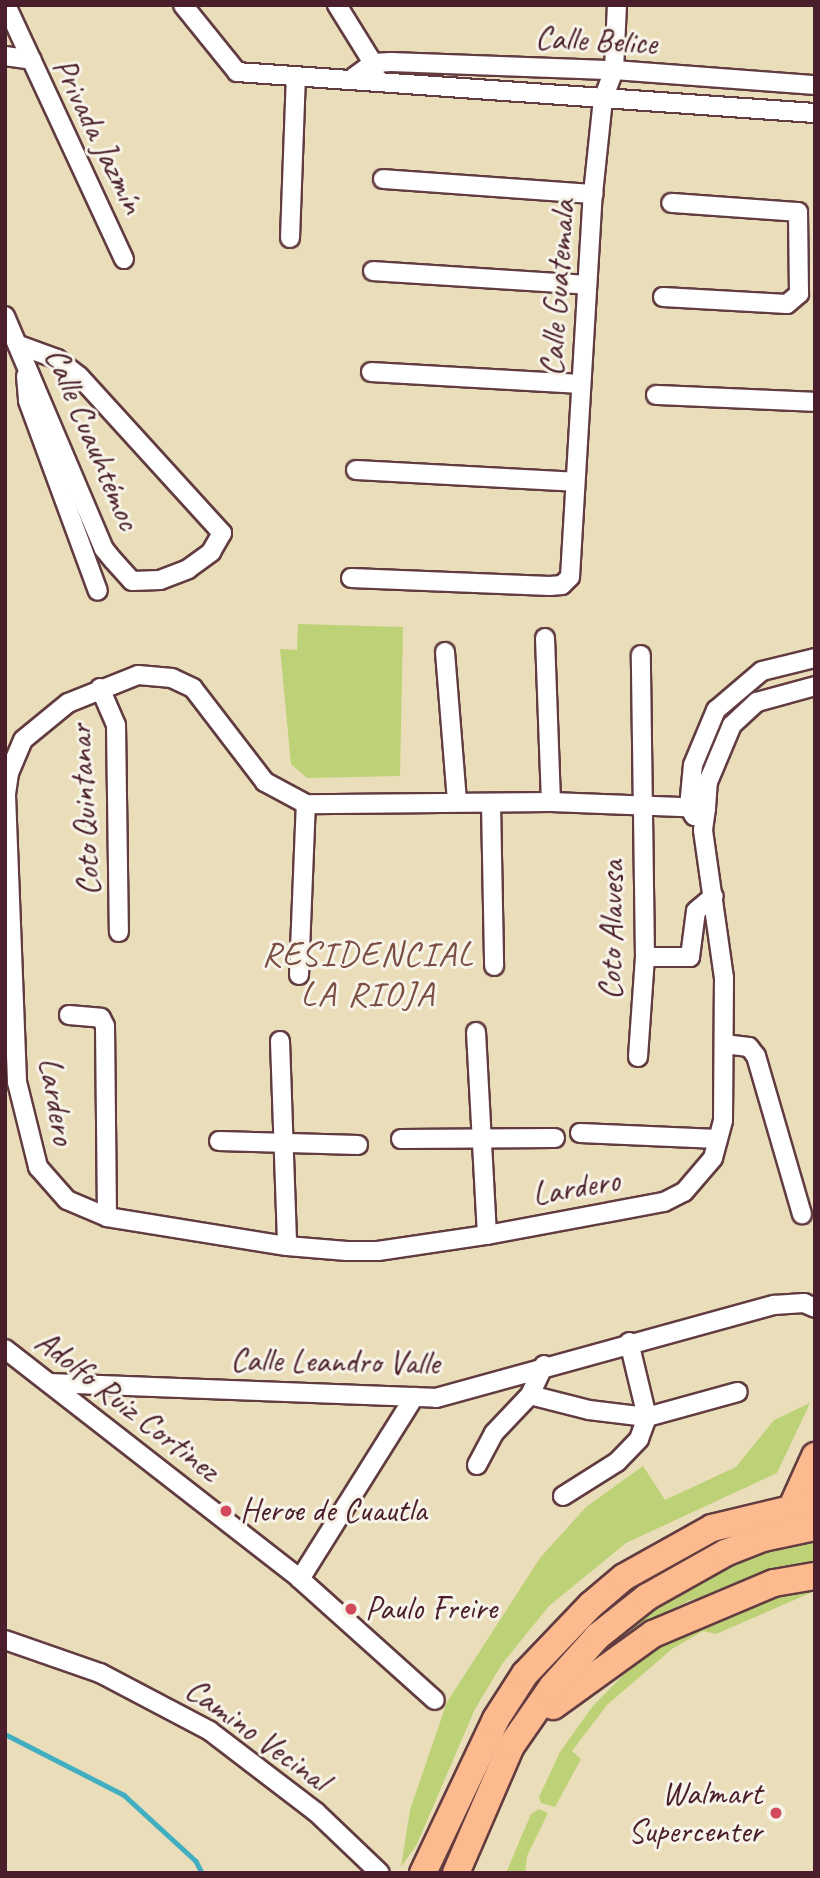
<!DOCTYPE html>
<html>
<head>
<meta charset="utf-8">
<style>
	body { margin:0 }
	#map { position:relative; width:820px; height:1878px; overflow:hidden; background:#eaddb9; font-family:Caveat,sans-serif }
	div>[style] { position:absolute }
	.green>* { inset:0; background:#bdd276 }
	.stream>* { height:4.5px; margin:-2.25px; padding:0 2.25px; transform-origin:2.25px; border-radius:2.25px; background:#42aec1 }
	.roads { filter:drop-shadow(2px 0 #623c40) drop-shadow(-2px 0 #623c40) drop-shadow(0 2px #623c40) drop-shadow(0 -2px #623c40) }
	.minor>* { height:18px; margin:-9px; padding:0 9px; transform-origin:9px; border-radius:9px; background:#fff }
	.highway>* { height:26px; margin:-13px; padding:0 13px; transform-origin:13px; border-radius:13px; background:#fcba8e }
	.dots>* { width:19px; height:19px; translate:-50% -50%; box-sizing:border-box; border:4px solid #f7f3e8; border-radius:50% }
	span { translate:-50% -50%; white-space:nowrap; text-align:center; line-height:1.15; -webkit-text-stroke:6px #f7f3e8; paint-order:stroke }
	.street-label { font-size:33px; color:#4a1f2b }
	.poi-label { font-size:33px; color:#4a1f2b }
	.left { translate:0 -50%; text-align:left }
	.right { translate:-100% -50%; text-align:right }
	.neighbourhood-label { font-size:35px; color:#7a4e42; letter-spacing:2px }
	.frame { position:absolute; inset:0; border:7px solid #4a1f2b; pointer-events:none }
</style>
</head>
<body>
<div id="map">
	<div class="green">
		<div style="clip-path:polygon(298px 624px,403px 627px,400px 776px,307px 778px,291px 764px,280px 649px,297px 650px)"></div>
		<div style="clip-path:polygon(810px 1403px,777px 1473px,626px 1543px,549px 1606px,502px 1664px,475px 1709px,417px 1844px,401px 1867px,410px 1810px,447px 1702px,540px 1558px,586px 1507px,643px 1466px,665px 1500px,736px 1467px,774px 1420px)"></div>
		<div style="clip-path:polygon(815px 1536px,815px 1563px,688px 1601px,625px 1633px,582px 1667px,621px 1627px,735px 1559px)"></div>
		<div style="clip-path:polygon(815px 1585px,815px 1591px,716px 1634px,703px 1631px,672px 1649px,607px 1705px,572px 1751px,581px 1759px,555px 1807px,541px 1803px,539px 1797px,560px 1752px,592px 1707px,630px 1668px,673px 1639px,743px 1603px)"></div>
		<div style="clip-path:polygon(539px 1809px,548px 1813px,527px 1856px,525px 1873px,506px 1873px,531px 1814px)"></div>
	</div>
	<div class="stream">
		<div style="left:5px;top:1734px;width:134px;rotate:27.1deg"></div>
		<div style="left:124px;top:1795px;width:98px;rotate:42.5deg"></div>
		<div style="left:196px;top:1861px;width:13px;rotate:63deg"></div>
	</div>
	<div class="roads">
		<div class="minor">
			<div style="left:6px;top:5px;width:280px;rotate:65.1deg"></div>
			<div style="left:183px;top:5px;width:86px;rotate:51.1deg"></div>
			<div style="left:237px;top:72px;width:579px;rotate:4.06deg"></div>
			<div style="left:337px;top:5px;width:68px;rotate:58.2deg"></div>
			<div style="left:373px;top:63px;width:11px;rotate:80deg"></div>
			<div style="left:5px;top:56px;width:27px;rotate:8deg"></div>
			<div style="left:354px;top:77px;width:24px;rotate:-36deg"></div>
			<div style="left:373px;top:63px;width:18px;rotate:-3deg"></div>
			<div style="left:391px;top:62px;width:223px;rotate:2.1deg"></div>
			<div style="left:614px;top:70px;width:202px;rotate:4.3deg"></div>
			<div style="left:383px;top:179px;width:211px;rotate:4.1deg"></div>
			<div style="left:290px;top:238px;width:162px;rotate:-87.9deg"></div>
			<div style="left:373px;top:271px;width:214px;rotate:3.7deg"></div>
			<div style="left:663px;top:297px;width:124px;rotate:3.2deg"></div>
			<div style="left:787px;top:304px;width:16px;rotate:-40deg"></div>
			<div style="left:799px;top:294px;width:82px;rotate:-90.7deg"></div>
			<div style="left:798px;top:212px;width:127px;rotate:-175.9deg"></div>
			<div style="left:5px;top:316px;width:253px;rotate:67deg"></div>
			<div style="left:104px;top:549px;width:14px;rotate:51deg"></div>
			<div style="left:113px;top:560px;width:28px;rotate:48deg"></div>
			<div style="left:132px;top:581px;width:28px;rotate:-2deg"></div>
			<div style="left:160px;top:580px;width:30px;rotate:-21deg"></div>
			<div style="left:188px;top:569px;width:29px;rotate:-36deg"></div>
			<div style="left:211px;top:552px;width:22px;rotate:-60deg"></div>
			<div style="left:222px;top:533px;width:212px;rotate:-132.3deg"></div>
			<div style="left:79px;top:376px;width:28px;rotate:-142deg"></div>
			<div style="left:57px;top:359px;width:40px;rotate:-159.8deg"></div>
			<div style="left:371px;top:372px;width:210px;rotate:3.3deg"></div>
			<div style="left:26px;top:376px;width:25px;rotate:85deg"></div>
			<div style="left:28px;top:401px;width:202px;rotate:69.8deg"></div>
			<div style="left:656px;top:395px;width:159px;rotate:2.5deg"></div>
			<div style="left:356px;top:470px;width:219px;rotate:3.1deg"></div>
			<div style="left:351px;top:578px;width:199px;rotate:2.3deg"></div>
			<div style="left:550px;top:586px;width:12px;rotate:-5deg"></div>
			<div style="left:562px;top:585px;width:11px;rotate:-45deg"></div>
			<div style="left:570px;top:577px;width:384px;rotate:-86.6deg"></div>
			<div style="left:593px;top:194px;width:96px;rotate:-84deg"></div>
			<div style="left:603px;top:99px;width:31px;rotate:-69deg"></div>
			<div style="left:614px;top:70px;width:65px;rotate:-87.4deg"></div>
			<div style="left:545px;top:638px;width:164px;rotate:87.9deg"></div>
			<div style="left:445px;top:652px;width:150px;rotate:85.4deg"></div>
			<div style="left:100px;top:688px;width:40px;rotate:66.6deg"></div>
			<div style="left:116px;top:725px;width:207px;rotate:89.2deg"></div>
			<div style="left:491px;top:803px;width:163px;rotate:88.9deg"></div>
			<div style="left:706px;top:808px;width:155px;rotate:-177.8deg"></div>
			<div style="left:551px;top:802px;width:245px;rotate:179.5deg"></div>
			<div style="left:306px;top:804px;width:47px;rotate:-151.8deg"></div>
			<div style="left:265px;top:782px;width:118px;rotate:-127.5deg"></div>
			<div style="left:193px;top:688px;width:23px;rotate:-155deg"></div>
			<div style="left:172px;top:678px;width:34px;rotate:-175deg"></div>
			<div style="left:138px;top:675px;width:75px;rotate:158.2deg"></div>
			<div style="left:68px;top:703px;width:58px;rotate:140.6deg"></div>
			<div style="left:23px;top:740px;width:36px;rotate:113deg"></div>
			<div style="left:9px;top:773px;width:22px;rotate:98deg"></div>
			<div style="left:6px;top:795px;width:287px;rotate:87.8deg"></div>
			<div style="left:17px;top:1082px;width:88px;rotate:76.1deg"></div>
			<div style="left:38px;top:1167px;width:44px;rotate:48.7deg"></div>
			<div style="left:67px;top:1200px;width:43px;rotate:23deg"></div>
			<div style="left:107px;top:1217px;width:182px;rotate:9.2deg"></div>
			<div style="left:287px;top:1246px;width:60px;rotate:4.8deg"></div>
			<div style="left:347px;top:1251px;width:31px"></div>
			<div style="left:378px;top:1251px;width:110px;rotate:-8.4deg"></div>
			<div style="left:487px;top:1235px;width:180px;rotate:-10.6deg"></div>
			<div style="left:664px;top:1202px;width:22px;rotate:-27deg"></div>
			<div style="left:684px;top:1192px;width:45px;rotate:-49.5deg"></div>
			<div style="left:713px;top:1158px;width:39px;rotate:-75deg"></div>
			<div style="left:723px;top:1120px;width:142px;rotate:-89.6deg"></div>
			<div style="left:724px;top:978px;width:149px;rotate:-98.1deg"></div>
			<div style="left:703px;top:830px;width:22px;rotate:-82deg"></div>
			<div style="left:706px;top:808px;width:26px;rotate:-86deg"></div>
			<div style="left:708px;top:782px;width:62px;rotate:-67.2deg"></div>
			<div style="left:732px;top:725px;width:34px;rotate:-43deg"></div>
			<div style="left:757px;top:702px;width:60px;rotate:-15.4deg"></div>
			<div style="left:694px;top:816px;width:10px;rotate:-119deg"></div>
			<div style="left:689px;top:807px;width:42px;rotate:-84.6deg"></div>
			<div style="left:693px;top:765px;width:60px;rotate:-67.3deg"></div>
			<div style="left:716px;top:710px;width:60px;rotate:-40.3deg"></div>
			<div style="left:762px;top:671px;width:55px;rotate:-13.8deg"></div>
			<div style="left:645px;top:957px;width:45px"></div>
			<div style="left:690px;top:957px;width:46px;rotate:-82.6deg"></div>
			<div style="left:696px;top:911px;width:23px;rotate:-40deg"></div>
			<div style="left:299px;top:975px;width:171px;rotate:-87.7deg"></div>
			<div style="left:69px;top:1015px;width:32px;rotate:5deg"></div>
			<div style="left:101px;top:1018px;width:9px;rotate:63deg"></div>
			<div style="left:105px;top:1026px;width:191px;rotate:89.4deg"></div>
			<div style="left:476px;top:1032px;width:203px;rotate:86.9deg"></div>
			<div style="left:280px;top:1041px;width:205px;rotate:88deg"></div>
			<div style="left:724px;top:1044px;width:25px;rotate:7deg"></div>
			<div style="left:749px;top:1047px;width:11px;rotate:52deg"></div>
			<div style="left:756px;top:1056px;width:165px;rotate:73.8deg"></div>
			<div style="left:638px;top:1057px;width:100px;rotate:-86deg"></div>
			<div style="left:645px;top:957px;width:302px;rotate:-90.8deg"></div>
			<div style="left:580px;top:1133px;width:138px;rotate:2.5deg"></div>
			<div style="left:401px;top:1139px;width:154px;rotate:-0.4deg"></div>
			<div style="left:219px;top:1141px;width:139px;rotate:1.6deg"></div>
			<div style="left:5px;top:1349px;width:374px;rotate:37.9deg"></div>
			<div style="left:300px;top:1579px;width:181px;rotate:41.9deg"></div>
			<div style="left:51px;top:1383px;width:385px;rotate:2.2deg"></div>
			<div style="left:436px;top:1398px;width:351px;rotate:-15.4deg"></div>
			<div style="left:774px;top:1305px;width:30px;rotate:-4deg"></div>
			<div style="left:804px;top:1303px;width:12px;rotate:24deg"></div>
			<div style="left:530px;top:1395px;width:61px;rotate:14.3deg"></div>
			<div style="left:589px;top:1410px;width:58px;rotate:6.9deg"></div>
			<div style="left:647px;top:1417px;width:94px;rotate:-15.4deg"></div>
			<div style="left:477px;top:1465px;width:36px;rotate:-62deg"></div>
			<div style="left:494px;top:1433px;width:52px;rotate:-46.5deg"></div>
			<div style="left:530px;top:1395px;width:33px;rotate:-65deg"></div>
			<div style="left:563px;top:1496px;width:64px;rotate:-32.2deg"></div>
			<div style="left:617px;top:1462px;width:32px;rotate:-46deg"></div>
			<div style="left:639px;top:1439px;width:23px;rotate:-70deg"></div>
			<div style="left:647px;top:1417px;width:77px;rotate:-103.5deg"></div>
			<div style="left:300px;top:1579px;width:215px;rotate:-57.9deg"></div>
			<div style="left:5px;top:1640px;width:101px;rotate:19.2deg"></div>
			<div style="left:100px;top:1673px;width:124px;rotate:27.8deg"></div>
			<div style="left:210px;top:1731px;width:133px;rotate:37.4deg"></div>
			<div style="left:316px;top:1812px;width:88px;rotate:43.6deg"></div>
		</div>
		<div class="highway">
			<div style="left:792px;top:1507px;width:56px;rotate:-65.7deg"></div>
			<div style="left:553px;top:1706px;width:123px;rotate:-35.8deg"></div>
			<div style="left:653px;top:1634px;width:131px;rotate:-22.9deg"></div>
			<div style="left:774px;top:1583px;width:42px;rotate:-9.7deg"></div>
			<div style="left:423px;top:1873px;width:170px;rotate:-64.6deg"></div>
			<div style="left:496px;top:1719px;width:54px;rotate:-57.2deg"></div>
			<div style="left:525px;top:1674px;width:95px;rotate:-46.3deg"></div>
			<div style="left:591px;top:1605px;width:43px;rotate:-40.3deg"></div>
			<div style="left:624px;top:1577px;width:101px;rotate:-29.1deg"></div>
			<div style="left:712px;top:1528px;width:106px;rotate:-13.6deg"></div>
			<div style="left:456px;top:1873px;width:138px;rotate:-66.6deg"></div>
			<div style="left:511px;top:1746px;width:72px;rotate:-55.2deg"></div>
			<div style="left:552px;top:1687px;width:69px;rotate:-48deg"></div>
			<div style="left:598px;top:1636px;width:63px;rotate:-38.5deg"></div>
			<div style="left:647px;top:1597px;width:90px;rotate:-29.4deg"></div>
			<div style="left:725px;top:1553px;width:41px;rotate:-21.5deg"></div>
			<div style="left:763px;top:1538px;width:53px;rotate:-11.9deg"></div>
		</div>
	</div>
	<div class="dots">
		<div style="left:226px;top:1511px;background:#d1495b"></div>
		<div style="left:351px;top:1609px;background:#d1495b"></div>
		<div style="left:776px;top:1813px;background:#d1495b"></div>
	</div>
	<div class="street-label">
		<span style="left:596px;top:41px;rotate:3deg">Calle Belice</span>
		<span style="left:98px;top:136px;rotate:64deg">Privada Jazmín</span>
		<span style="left:558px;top:288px;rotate:-86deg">Calle Guatemala</span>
		<span style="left:92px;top:439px;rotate:67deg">Calle Cuauhtémoc</span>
		<span style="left:85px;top:810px;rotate:-93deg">Coto Quintanar</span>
		<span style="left:612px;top:930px;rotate:-89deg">Coto Alavesa</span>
		<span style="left:56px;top:1101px;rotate:80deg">Lardero</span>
		<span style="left:576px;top:1188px;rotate:-10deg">Lardero</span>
		<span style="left:335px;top:1362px;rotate:1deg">Calle Leandro Valle</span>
		<span style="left:127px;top:1406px;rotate:38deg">Adolfo Ruiz Cortinez</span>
		<span style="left:257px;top:1735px;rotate:36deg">Camino Vecinal</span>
	</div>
	<div class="poi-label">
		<span class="left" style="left:240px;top:1511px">Heroe de Cuautla</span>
		<span class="left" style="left:365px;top:1609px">Paulo Freire</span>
		<span class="right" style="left:762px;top:1813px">Walmart<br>Supercenter</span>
	</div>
	<div class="neighbourhood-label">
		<span style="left:368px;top:974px">RESIDENCIAL<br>LA RIOJA</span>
	</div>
	<div class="frame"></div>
</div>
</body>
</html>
